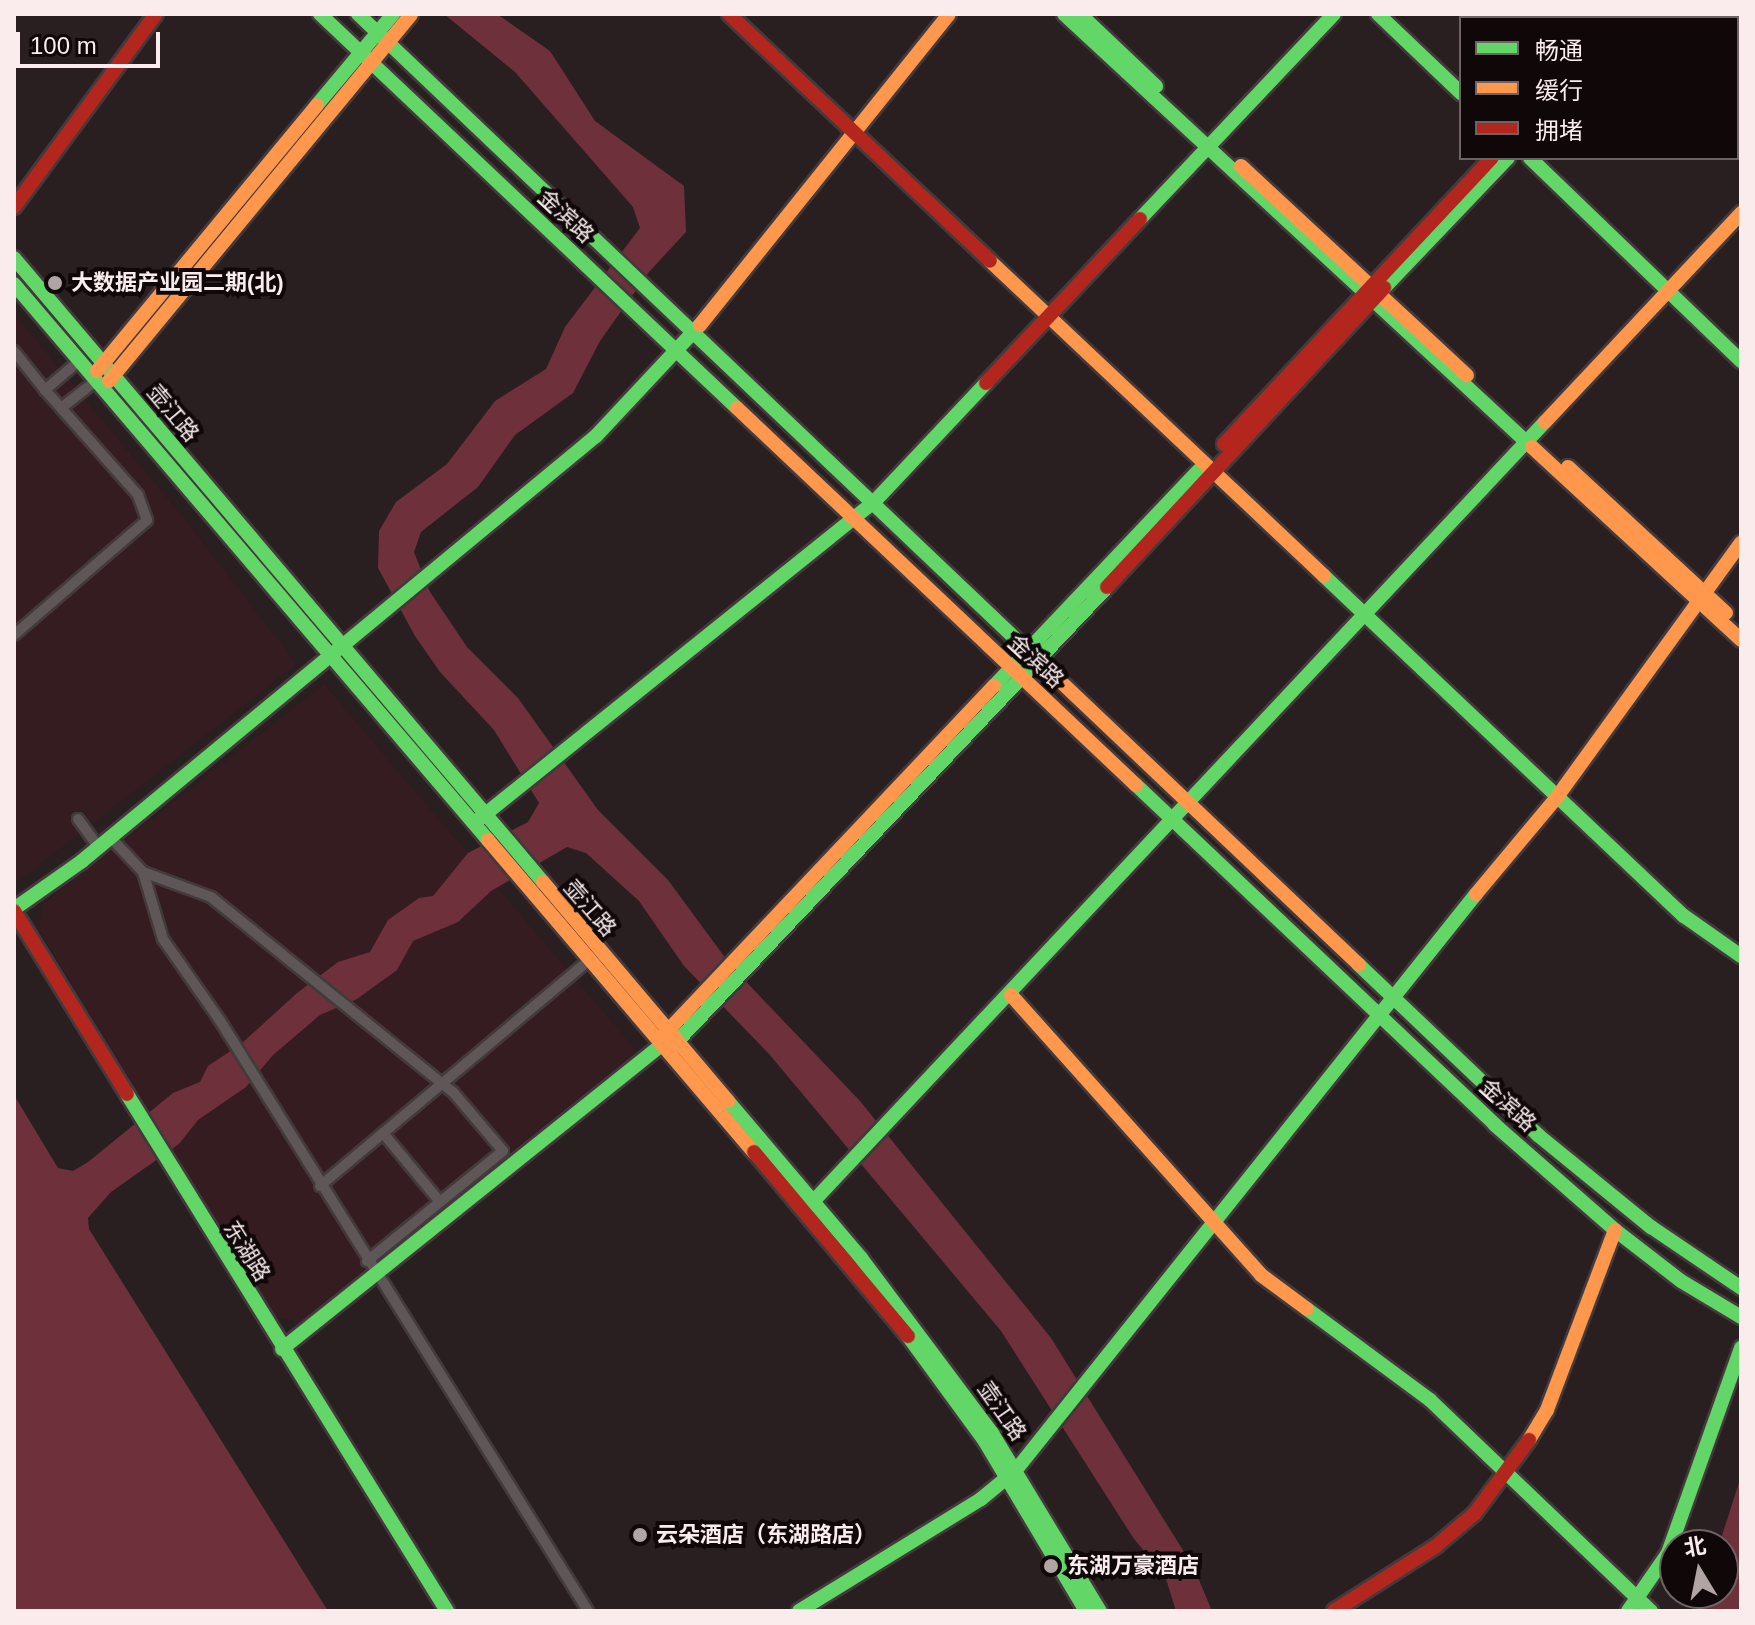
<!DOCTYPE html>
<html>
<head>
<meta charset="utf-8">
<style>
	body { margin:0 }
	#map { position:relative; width:1755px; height:1625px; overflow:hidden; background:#291e20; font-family:Helvetica,"Noto Sans SC",sans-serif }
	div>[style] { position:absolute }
	.built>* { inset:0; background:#341c20 }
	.water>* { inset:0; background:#6e303a }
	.roads { filter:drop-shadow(2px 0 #433a3b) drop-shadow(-2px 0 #433a3b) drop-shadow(0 2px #433a3b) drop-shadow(0 -2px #433a3b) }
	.street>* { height:10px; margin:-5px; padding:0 5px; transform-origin:5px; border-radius:5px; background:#5f5657 }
	.fast>* { height:14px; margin:-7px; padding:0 7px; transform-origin:7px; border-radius:7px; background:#63d668 }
	.slow>* { height:14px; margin:-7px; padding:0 7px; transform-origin:7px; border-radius:7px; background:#ff974d }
	.jam>* { height:14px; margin:-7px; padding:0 7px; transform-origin:7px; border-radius:7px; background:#b3261e }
	.dots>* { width:22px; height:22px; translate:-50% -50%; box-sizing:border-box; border:4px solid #0f0708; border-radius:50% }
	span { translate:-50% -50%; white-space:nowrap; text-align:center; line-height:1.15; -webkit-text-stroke:8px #0f0708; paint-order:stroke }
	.street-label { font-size:22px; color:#faeced }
	.poi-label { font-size:22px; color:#faeced; font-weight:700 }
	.left { translate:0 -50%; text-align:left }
	.frame { position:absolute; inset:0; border:16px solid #faeced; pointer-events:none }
	.legend { position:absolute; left:1459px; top:16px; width:280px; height:144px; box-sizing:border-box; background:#0f0708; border:2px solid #6d6364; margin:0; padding:10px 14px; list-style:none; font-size:24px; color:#faeced }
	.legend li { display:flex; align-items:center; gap:16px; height:40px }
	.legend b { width:40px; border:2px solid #6d6364 }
	.north { position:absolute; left:1659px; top:1529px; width:80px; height:80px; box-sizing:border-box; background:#0f0708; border:2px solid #6d6364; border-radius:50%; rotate:350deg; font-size:22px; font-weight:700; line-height:32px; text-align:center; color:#faeced }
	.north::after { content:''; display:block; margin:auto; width:28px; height:36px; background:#b1a4a5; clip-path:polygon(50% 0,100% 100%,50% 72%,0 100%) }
	.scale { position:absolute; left:16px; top:32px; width:144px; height:36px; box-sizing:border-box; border:4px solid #faeced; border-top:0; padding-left:10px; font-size:24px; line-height:28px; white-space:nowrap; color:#faeced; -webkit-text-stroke:6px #0f0708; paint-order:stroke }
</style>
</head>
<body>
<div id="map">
	<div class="built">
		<div style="clip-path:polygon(14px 314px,180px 513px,297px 664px,19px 881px,14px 880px)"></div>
		<div style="clip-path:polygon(324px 684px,637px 1051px,299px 1322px,276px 1318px,38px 929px,43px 904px)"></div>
	</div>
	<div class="water">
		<div style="clip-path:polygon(444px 14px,497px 14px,550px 51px,595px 121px,684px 186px,686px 232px,649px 272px,600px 341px,573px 393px,515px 435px,478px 487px,421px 532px,414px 552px,430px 592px,467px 647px,518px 698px,598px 810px,668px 880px,732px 967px,860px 1101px,1051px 1338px,1194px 1568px,1212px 1611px,1176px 1611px,1165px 1576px,1134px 1539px,1001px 1331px,769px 1054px,684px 966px,639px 901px,586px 853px,567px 847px,491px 891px,458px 922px,413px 941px,397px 970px,357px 999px,320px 1015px,273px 1055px,246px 1087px,198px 1120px,179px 1144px,111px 1192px,88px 1218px,89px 1229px,328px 1611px,14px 1611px,14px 1095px,58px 1168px,73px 1171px,88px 1162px,173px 1093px,200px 1082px,208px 1066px,241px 1044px,297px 993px,338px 962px,370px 952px,388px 920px,419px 898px,433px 896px,468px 853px,528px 822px,539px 803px,494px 730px,440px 672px,415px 636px,378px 568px,379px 531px,396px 502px,447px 464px,495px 401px,546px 369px,565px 327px,640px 228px,633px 207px,515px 72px)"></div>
		<div style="clip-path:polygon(1741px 1476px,1741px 1611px,1702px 1611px,1709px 1593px,1723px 1593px,1719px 1545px)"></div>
	</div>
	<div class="roads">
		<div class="street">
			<div style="left:14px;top:351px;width:50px;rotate:51.5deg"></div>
			<div style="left:80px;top:360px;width:46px;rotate:139.4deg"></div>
			<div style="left:45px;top:390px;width:24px;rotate:48deg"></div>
			<div style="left:61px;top:408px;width:46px;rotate:-37.9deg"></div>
			<div style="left:14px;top:635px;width:176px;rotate:-40.8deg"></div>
			<div style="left:147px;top:520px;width:27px;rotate:-110deg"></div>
			<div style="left:138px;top:495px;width:116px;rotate:-131.5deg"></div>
			<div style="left:78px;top:819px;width:34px;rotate:54deg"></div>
			<div style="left:110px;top:837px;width:48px;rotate:46.7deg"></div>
			<div style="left:143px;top:872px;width:70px;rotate:73.4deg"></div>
			<div style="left:163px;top:939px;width:98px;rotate:55deg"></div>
			<div style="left:219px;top:1019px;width:698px;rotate:58.06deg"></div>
			<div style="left:143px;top:872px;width:72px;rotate:20.2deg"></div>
			<div style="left:211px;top:897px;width:311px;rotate:38.9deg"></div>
			<div style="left:453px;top:1092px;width:77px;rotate:49.7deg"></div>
			<div style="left:503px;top:1151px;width:175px;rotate:141deg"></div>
			<div style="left:383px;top:1133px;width:89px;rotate:50.4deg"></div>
			<div style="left:320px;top:1186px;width:354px;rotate:-40deg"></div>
		</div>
		<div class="fast">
			<div style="left:320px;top:14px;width:574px;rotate:43.38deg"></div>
			<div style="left:358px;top:14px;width:915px;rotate:43.54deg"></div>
			<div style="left:1064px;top:14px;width:638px;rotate:42.78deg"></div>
			<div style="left:1080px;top:14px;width:105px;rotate:43.5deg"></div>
			<div style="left:1378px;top:14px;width:115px;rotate:43.6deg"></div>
			<div style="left:1691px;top:14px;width:6px;rotate:45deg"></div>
			<div style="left:1737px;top:59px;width:5px;rotate:37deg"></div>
			<div style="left:317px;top:105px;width:119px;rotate:-50.1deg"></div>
			<div style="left:1530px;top:158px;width:293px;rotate:43.9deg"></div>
			<div style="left:1140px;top:219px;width:282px;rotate:-46.6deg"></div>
			<div style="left:14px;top:258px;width:818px;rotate:49.71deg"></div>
			<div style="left:14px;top:284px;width:731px;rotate:49.55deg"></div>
			<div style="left:1384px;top:288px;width:180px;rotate:-46.4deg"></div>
			<div style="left:1324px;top:576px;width:495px;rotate:43.4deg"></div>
			<div style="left:1684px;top:916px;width:70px;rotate:35.1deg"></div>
			<div style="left:994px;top:686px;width:298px;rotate:-46.5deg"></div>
			<div style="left:1136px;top:785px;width:494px;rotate:43.4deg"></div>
			<div style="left:1495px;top:1125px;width:159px;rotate:41.2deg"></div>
			<div style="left:1615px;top:1230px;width:83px;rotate:37.7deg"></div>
			<div style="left:1681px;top:1281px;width:70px;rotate:31deg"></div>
			<div style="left:478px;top:820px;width:508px;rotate:-38.77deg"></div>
			<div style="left:874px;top:502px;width:163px;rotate:-46.7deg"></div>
			<div style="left:14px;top:909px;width:83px;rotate:-35.2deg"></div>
			<div style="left:82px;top:861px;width:667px;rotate:-39.59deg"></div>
			<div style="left:596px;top:436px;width:152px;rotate:-46.9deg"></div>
			<div style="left:1359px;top:965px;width:247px;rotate:43.5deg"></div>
			<div style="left:1538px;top:1135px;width:146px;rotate:39.2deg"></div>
			<div style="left:1651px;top:1227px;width:109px;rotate:34.1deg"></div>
			<div style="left:670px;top:1049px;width:636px;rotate:-46.59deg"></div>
			<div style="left:127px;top:1094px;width:608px;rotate:58.24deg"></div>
			<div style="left:728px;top:1101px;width:206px;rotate:49.7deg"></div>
			<div style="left:861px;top:1258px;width:219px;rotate:53.2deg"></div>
			<div style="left:992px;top:1433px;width:208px;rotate:58.8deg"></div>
			<div style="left:808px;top:1207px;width:1077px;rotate:-46.81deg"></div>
			<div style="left:1307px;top:1309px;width:153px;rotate:36.5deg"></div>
			<div style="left:1430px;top:1400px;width:306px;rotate:43.7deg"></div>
			<div style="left:908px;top:1336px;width:129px;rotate:53.8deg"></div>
			<div style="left:984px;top:1440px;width:199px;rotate:59.2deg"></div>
			<div style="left:282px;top:1349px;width:488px;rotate:-38.7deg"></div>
			<div style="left:799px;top:1611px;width:214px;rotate:-31.6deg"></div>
			<div style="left:981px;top:1499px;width:45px;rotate:-39.6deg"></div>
			<div style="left:1016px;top:1470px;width:737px;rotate:-51.39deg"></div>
			<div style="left:1628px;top:1611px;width:70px;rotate:-55.4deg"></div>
			<div style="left:1668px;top:1553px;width:218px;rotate:-70.4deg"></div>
		</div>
		<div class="slow">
			<div style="left:1622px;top:18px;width:6px;rotate:-45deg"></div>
			<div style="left:1737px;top:22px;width:6px;rotate:45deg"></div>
			<div style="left:1241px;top:166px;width:308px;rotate:42.8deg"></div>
			<div style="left:990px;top:261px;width:459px;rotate:43.3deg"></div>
			<div style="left:700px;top:325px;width:398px;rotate:-51.3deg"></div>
			<div style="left:97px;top:371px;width:345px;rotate:-50.4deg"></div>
			<div style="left:109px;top:381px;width:475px;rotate:-50.5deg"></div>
			<div style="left:737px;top:408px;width:549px;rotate:43.38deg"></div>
			<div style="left:1545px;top:422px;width:287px;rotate:-46.8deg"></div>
			<div style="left:1532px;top:447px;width:284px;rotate:42.7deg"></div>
			<div style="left:1568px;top:467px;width:215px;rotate:42.7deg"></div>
			<div style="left:1021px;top:644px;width:466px;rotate:43.5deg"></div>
			<div style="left:488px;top:840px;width:410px;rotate:49.6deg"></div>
			<div style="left:543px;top:882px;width:287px;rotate:49.8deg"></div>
			<div style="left:1476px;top:894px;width:126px;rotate:-50.1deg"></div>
			<div style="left:1557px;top:797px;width:314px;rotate:-54.1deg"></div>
			<div style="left:1011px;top:995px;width:375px;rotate:48.2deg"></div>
			<div style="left:1261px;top:1275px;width:57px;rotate:36.5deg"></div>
			<div style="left:660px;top:1039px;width:486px;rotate:-46.6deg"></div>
			<div style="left:1529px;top:1440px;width:35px;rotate:-59deg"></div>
			<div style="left:1547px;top:1410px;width:192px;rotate:-69.3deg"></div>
		</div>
		<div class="jam">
			<div style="left:729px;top:14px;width:359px;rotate:43.4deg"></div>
			<div style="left:1642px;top:18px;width:6px;rotate:-45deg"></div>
			<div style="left:14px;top:207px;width:240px;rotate:-53.7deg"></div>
			<div style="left:986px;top:383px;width:225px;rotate:-46.8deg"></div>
			<div style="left:1224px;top:444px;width:392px;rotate:-46.9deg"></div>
			<div style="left:1107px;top:587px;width:408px;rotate:-47.2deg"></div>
			<div style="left:14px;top:911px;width:215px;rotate:58.3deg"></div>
			<div style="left:754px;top:1152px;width:240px;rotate:50.1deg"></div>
			<div style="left:1334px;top:1611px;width:121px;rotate:-32.5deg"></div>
			<div style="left:1436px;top:1546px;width:51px;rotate:-40.2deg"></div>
			<div style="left:1475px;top:1513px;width:91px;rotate:-53.5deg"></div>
		</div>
	</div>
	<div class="dots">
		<div style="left:55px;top:283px;background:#b1a4a5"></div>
		<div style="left:640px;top:1535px;background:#b1a4a5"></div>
		<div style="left:1051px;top:1566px;background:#b1a4a5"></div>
	</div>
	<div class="street-label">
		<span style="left:566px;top:216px;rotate:43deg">金滨路</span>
		<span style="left:173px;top:413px;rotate:50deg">壶江路</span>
		<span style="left:1036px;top:661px;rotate:43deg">金滨路</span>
		<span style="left:590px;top:908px;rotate:49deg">壶江路</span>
		<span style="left:1508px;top:1105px;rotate:42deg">金滨路</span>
		<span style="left:247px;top:1251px;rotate:58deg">东湖路</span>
		<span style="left:1002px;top:1411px;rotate:55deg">壶江路</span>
	</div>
	<div class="poi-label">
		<span class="left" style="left:71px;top:283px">大数据产业园二期(北)</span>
		<span class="left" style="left:656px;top:1535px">云朵酒店（东湖路店）</span>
		<span class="left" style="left:1067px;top:1566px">东湖万豪酒店</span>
	</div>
	<div class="frame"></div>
	<ul class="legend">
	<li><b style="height:10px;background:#63d668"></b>畅通</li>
	<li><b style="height:10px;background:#ff974d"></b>缓行</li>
	<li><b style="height:10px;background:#b3261e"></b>拥堵</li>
	</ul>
	<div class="north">北</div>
	<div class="scale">100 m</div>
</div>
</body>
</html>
